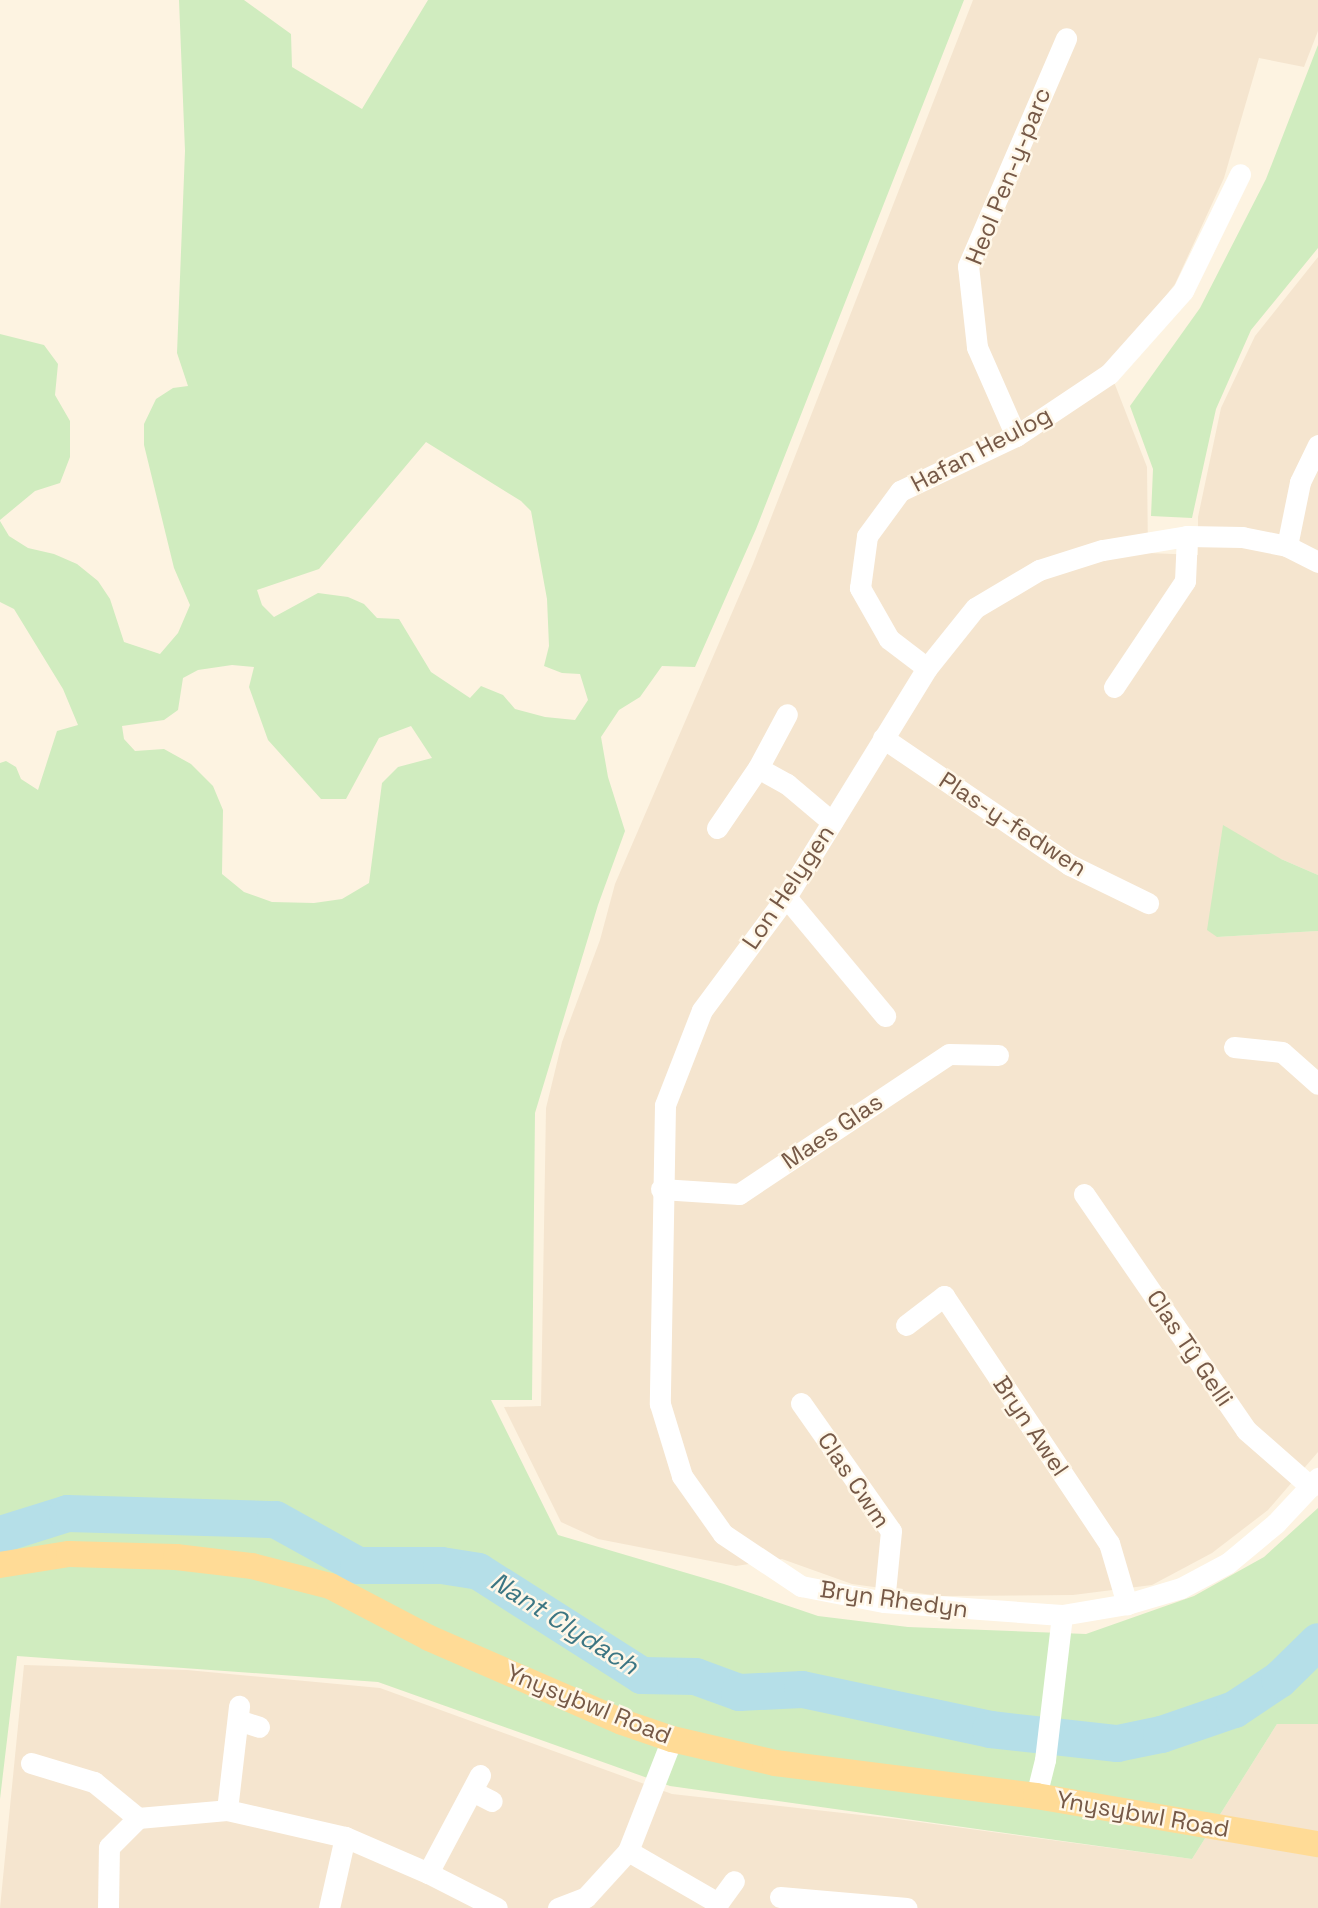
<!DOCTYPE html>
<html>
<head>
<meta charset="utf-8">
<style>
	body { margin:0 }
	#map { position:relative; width:1318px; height:1908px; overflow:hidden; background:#fdf3e1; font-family:"Space Grotesk",sans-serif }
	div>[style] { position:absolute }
	.residential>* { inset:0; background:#f5e5cf }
	.green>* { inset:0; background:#d0ecbf }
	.river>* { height:37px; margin:-18.5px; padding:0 18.5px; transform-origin:18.5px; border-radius:18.5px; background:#b5dfe8 }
	.minor>* { height:21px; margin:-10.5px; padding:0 10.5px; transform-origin:10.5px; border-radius:10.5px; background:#fff }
	.major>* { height:26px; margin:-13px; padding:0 13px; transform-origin:13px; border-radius:13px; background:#ffdb96 }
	span { translate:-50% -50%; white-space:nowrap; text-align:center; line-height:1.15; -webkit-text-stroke:5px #fff7e8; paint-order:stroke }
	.street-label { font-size:24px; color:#765947 }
	.water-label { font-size:26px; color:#3c7683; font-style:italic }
</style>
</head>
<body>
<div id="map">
	<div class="residential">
		<div style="clip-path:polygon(973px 0,1318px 0,1318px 31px,1304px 67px,1259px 58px,1224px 178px,1175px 284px,1140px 329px,1107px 364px,1147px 467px,1148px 553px,1198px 555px,1198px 517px,1221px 408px,1255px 336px,1318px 257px,1318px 875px,1281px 859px,1217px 937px,1318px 931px,1318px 1452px,1268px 1510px,1212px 1553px,1152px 1585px,1073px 1595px,940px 1596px,852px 1584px,782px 1559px,736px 1566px,598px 1539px,561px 1522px,504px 1407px,541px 1406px,546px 1108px,562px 1042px,600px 940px,615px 884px,753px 564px)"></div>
		<div style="clip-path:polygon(24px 1665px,187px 1670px,380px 1688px,672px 1794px,897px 1819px,1192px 1859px,1277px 1724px,1318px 1724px,1318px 1908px,0 1908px)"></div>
	</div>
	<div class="green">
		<div style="clip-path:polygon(evenodd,179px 0,244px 0,291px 34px,292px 67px,362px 109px,428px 0,964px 0,756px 529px,695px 667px,662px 666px,640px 697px,619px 710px,601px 737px,608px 777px,625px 831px,598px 905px,535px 1113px,532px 1400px,491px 1400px,558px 1535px,724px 1584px,818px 1616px,908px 1627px,1086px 1634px,1194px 1596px,1264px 1557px,1318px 1508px,1318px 1724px,1277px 1724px,1192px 1859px,670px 1786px,378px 1682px,17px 1656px,0 1799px,0 763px,6px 761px,16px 767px,21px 779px,38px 790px,57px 731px,78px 725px,63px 689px,14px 609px,0 602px,0 521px,9px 536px,28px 548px,54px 554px,77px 564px,98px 581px,110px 599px,124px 642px,160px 654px,178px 633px,190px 605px,174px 568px,144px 445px,144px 424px,156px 399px,173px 388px,188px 386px,177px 353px,185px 151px,179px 0,426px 442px,521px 501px,531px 511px,547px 599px,549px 646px,544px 666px,562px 673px,580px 674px,588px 700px,575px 720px,545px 717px,515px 709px,503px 695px,481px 686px,470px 698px,431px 672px,399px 619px,377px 618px,364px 604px,348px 597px,318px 593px,274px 617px,262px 605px,257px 590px,319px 569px,426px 442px,179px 0,232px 665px,254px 667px,249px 687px,268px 740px,321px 799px,346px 799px,379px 738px,411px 726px,432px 758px,398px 767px,382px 783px,369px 883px,342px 899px,314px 903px,272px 902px,244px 892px,222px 874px,223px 810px,213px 786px,191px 764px,164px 749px,135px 751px,124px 739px,122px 726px,164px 720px,178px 710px,183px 678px,198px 670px,232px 665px)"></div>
		<div style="clip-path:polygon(1318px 45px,1318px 248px,1251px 330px,1216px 409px,1192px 518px,1151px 516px,1153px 469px,1130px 406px,1200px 308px,1266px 179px)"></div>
		<div style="clip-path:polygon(0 334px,44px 345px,58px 364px,55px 395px,70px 421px,70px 457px,60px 483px,35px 491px,0 520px)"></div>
		<div style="clip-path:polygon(1223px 825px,1281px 859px,1318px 875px,1318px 931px,1217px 937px,1207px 930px)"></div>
	</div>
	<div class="river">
		<div style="left:0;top:1534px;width:70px;rotate:-17.4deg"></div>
		<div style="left:67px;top:1513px;width:208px;rotate:1.7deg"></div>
		<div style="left:275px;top:1519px;width:95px;rotate:29deg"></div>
		<div style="left:358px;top:1565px;width:83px"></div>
		<div style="left:441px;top:1565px;width:37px;rotate:9deg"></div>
		<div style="left:478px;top:1571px;width:193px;rotate:32.5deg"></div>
		<div style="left:641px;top:1675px;width:54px;rotate:1.1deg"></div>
		<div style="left:695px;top:1676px;width:47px;rotate:20deg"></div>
		<div style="left:739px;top:1692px;width:63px;rotate:-2.7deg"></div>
		<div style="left:802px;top:1689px;width:192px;rotate:12deg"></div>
		<div style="left:990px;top:1729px;width:128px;rotate:6.3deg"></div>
		<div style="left:1117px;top:1743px;width:45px;rotate:-11.6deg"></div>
		<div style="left:1161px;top:1734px;width:77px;rotate:-18.9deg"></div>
		<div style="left:1234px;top:1709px;width:54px;rotate:-33.7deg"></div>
		<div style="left:1279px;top:1679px;width:54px;rotate:-44.3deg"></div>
	</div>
	<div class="minor">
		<div style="left:1016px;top:436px;width:97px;rotate:-113.7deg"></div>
		<div style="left:977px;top:347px;width:81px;rotate:-96.3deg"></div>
		<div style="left:968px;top:266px;width:248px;rotate:-66.7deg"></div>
		<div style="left:1287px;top:546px;width:65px;rotate:-78.5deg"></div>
		<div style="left:1300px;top:482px;width:41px;rotate:-64.1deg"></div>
		<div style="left:1318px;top:562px;width:35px;rotate:-153deg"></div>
		<div style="left:1287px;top:546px;width:46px;rotate:-168.7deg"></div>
		<div style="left:1242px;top:537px;width:55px;rotate:-179deg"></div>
		<div style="left:1187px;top:536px;width:86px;rotate:170.6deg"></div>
		<div style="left:1102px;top:550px;width:66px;rotate:162.4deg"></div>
		<div style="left:1039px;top:570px;width:74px;rotate:149.3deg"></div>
		<div style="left:975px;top:608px;width:77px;rotate:128.7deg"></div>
		<div style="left:927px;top:668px;width:269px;rotate:121.6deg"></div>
		<div style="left:786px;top:897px;width:141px;rotate:126.6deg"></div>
		<div style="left:702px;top:1010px;width:102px;rotate:111.3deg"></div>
		<div style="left:665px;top:1105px;width:299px;rotate:91deg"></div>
		<div style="left:660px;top:1404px;width:75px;rotate:73deg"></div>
		<div style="left:682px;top:1476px;width:71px;rotate:54.7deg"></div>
		<div style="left:723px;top:1534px;width:94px;rotate:33.7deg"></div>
		<div style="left:801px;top:1586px;width:85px;rotate:10.9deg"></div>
		<div style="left:884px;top:1602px;width:178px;rotate:4.2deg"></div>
		<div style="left:1062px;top:1615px;width:66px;rotate:-9.6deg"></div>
		<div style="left:1127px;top:1604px;width:56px;rotate:-16.5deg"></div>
		<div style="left:1181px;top:1588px;width:53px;rotate:-28deg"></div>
		<div style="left:1228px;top:1563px;width:62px;rotate:-39.8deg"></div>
		<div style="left:1276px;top:1523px;width:62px;rotate:-47deg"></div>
		<div style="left:927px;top:668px;width:48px;rotate:-142.7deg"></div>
		<div style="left:889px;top:639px;width:59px;rotate:-119.6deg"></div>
		<div style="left:860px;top:588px;width:52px;rotate:-82.3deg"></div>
		<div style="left:867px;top:536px;width:56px;rotate:-53.7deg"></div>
		<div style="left:900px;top:491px;width:128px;rotate:-25.4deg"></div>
		<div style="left:1016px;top:436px;width:112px;rotate:-33.7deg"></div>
		<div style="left:1109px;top:374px;width:111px;rotate:-48.3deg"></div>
		<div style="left:1183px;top:291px;width:130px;rotate:-64deg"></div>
		<div style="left:1114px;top:687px;width:128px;rotate:-56.2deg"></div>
		<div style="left:1185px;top:581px;width:45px;rotate:-87.5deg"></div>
		<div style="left:883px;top:738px;width:226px;rotate:34.2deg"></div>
		<div style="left:1070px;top:865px;width:87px;rotate:26deg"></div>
		<div style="left:758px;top:768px;width:61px;rotate:-61.8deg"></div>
		<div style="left:717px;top:828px;width:73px;rotate:-55.7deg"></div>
		<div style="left:758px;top:768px;width:33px;rotate:29deg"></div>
		<div style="left:787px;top:784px;width:59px;rotate:40.2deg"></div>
		<div style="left:786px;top:897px;width:155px;rotate:50.2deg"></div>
		<div style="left:1234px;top:1047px;width:48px;rotate:5.9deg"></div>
		<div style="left:1282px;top:1052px;width:48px;rotate:41.6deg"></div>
		<div style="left:661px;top:1189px;width:78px;rotate:3.7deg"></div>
		<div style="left:739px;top:1194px;width:252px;rotate:-33.7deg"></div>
		<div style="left:949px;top:1054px;width:49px;rotate:1.2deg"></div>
		<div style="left:1084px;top:1194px;width:286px;rotate:55.5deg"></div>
		<div style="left:1246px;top:1430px;width:86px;rotate:41.2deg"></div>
		<div style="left:906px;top:1325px;width:48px;rotate:-37.3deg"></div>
		<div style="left:944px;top:1296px;width:297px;rotate:56.3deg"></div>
		<div style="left:1109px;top:1543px;width:64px;rotate:73.6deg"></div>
		<div style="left:801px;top:1403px;width:156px;rotate:54.9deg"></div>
		<div style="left:891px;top:1531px;width:71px;rotate:95.6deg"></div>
		<div style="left:238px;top:1720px;width:22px;rotate:18deg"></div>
		<div style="left:31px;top:1763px;width:66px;rotate:16.8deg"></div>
		<div style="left:94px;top:1782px;width:57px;rotate:39.3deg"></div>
		<div style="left:138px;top:1818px;width:89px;rotate:-5.1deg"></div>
		<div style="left:227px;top:1810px;width:121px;rotate:12.9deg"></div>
		<div style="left:345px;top:1837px;width:90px;rotate:23.4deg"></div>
		<div style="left:480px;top:1775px;width:111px;rotate:118deg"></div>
		<div style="left:428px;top:1873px;width:77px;rotate:26.9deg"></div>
		<div style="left:472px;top:1791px;width:22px;rotate:27deg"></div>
		<div style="left:1036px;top:1796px;width:37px;rotate:-76deg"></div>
		<div style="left:1045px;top:1760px;width:146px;rotate:-83.3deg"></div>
		<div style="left:227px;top:1810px;width:105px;rotate:-83.4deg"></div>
		<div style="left:628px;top:1851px;width:104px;rotate:30deg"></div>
		<div style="left:718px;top:1903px;width:27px;rotate:-54deg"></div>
		<div style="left:780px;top:1897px;width:127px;rotate:5deg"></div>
		<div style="left:108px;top:1908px;width:61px;rotate:-89.1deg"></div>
		<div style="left:109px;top:1847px;width:41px;rotate:-45deg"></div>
		<div style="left:329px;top:1908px;width:73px;rotate:-77.3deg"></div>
		<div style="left:558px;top:1908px;width:30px;rotate:-21deg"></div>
		<div style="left:586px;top:1897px;width:62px;rotate:-47.6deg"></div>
		<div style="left:628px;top:1851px;width:120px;rotate:-68.6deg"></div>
	</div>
	<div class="major">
		<div style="left:0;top:1565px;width:70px;rotate:-9.1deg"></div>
		<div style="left:69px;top:1554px;width:107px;rotate:1.6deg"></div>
		<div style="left:176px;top:1557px;width:77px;rotate:6.8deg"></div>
		<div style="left:252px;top:1566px;width:81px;rotate:14.4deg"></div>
		<div style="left:330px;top:1586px;width:112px;rotate:27.7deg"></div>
		<div style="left:429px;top:1638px;width:210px;rotate:23.5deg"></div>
		<div style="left:622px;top:1722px;width:53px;rotate:18.8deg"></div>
		<div style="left:672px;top:1739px;width:106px;rotate:13.1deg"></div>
		<div style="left:775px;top:1763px;width:263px;rotate:7.2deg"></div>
		<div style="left:1036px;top:1796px;width:286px;rotate:9.7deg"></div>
	</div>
	<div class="street-label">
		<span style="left:1008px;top:176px;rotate:-68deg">Heol Pen-y-parc</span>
		<span style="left:981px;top:449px;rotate:-28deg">Hafan Heulog</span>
		<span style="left:1013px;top:824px;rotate:33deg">Plas-y-fedwen</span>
		<span style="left:788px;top:887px;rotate:-56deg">Lon Helygen</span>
		<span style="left:832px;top:1131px;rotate:-34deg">Maes Glas</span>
		<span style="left:1190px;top:1348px;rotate:56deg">Clas Tŷ Gelli</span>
		<span style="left:1031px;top:1426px;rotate:56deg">Bryn Awel</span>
		<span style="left:854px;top:1480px;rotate:56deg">Clas Cwm</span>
		<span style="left:894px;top:1599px;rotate:8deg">Bryn Rhedyn</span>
		<span style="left:589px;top:1704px;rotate:22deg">Ynysybwl Road</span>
		<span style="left:1143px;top:1814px;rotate:10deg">Ynysybwl Road</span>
	</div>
	<div class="water-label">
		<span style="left:564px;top:1624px;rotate:32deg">Nant Clydach</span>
	</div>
</div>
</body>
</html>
